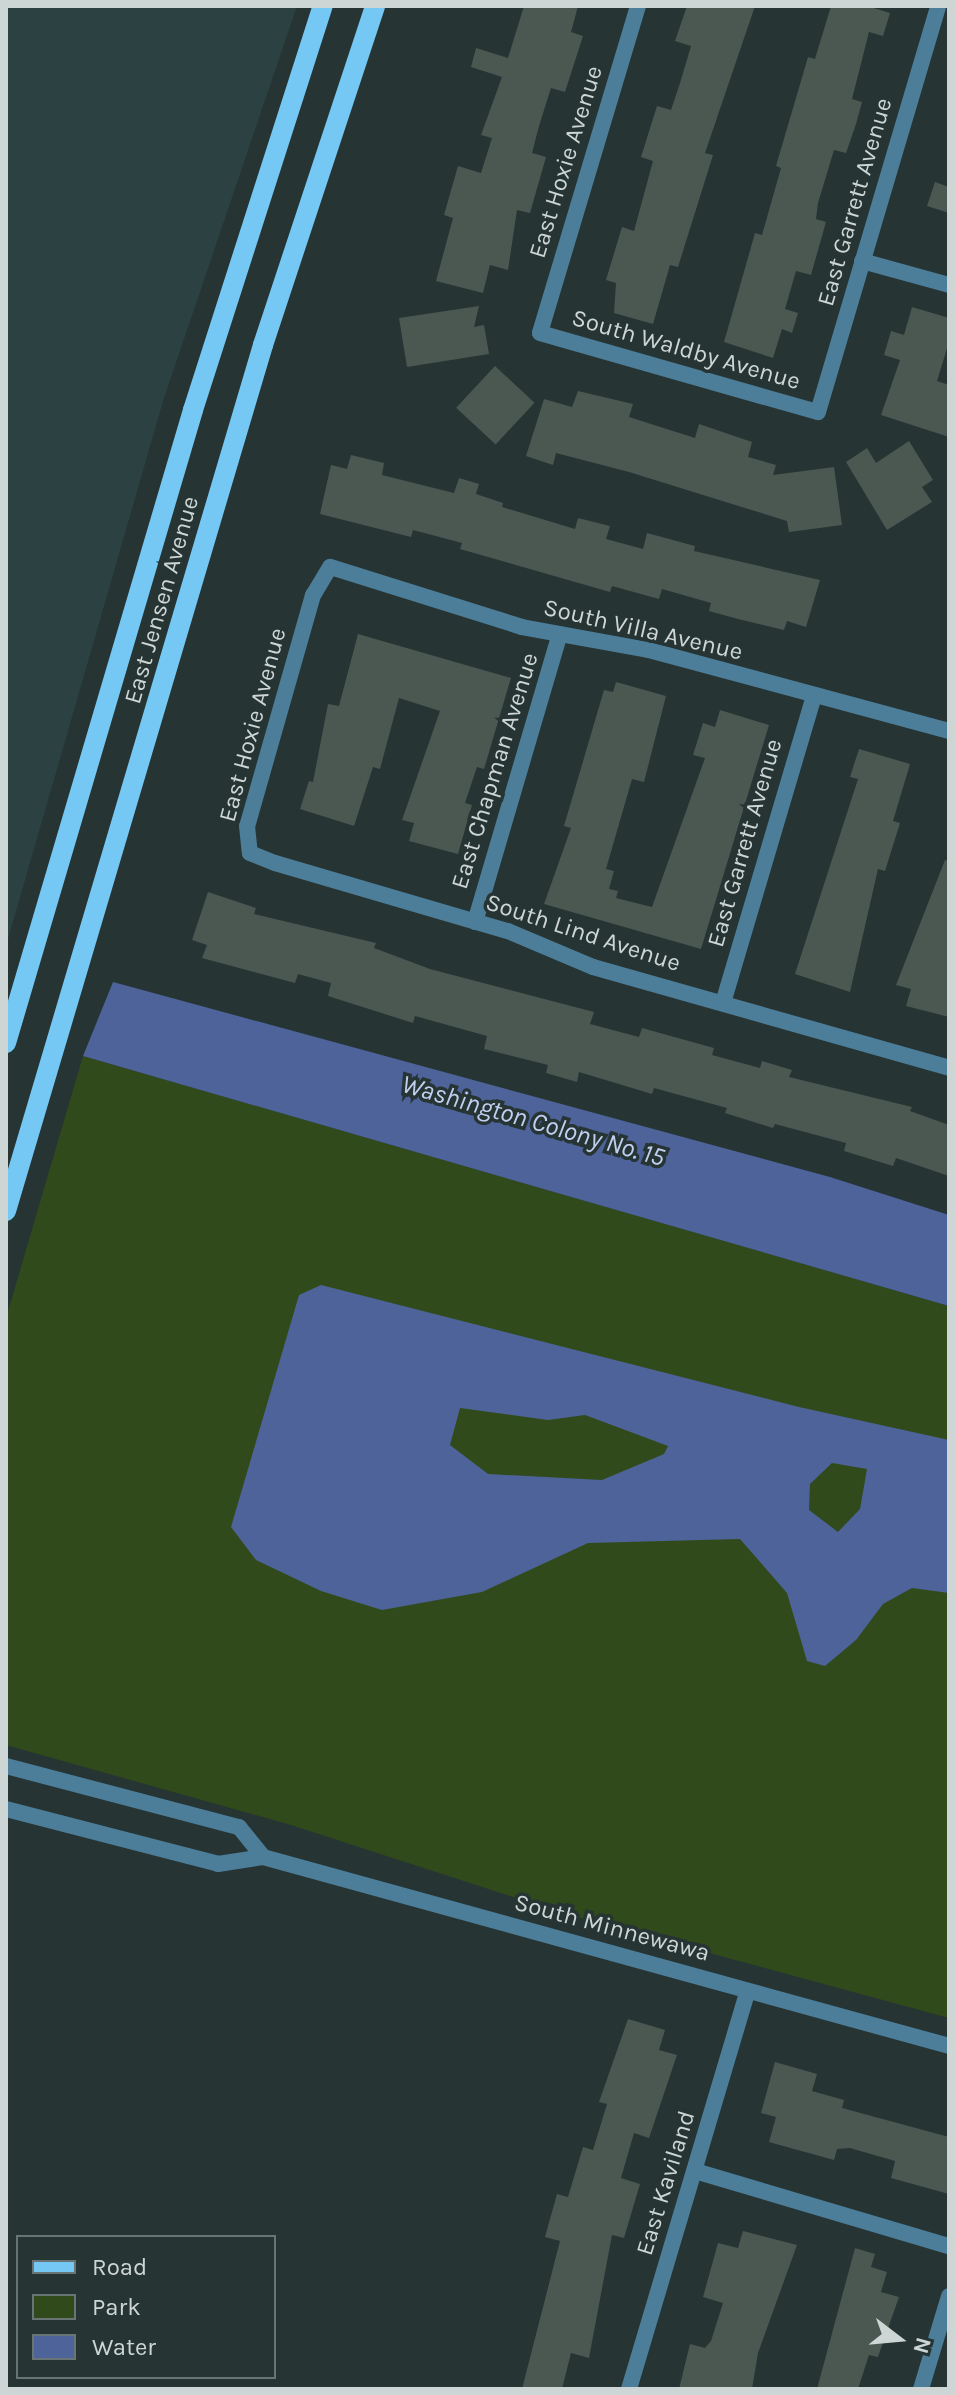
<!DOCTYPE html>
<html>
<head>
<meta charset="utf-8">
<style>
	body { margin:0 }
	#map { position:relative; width:955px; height:2395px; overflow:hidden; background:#263434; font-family:Karla,sans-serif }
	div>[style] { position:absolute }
	.built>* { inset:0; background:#2b4142 }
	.green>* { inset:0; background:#314a1b }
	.water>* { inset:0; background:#4d6399 }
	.building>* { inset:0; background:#4b5751; transform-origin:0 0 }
	.minor>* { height:16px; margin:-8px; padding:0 8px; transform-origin:8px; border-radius:8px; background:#4c7e99 }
	.primary>* { height:20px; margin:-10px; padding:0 10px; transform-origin:10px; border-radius:10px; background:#75c8f4 }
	span { translate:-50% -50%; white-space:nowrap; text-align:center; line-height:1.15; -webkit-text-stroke:7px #263434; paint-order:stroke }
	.street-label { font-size:24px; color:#cdd5d5 }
	.water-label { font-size:26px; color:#c0cfef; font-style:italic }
	.frame { position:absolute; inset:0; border:8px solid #cdd5d5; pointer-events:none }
	.legend { position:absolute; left:16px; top:2235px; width:260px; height:144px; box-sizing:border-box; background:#263434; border:2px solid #697474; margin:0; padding:10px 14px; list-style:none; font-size:24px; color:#cdd5d5 }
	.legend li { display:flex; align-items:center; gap:16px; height:40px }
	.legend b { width:40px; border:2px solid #697474 }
	.north { position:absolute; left:859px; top:2299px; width:80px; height:80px; -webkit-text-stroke:6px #263434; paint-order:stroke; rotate:106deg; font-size:22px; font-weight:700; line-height:32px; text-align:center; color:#cdd5d5 }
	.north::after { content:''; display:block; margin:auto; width:28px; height:36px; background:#cdd5d5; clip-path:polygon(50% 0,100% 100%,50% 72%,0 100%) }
</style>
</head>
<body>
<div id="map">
	<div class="built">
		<div style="clip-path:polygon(6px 6px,297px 6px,164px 398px,6px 946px)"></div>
	</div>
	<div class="green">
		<div style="clip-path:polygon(83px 1056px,949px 1306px,949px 2018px,566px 1914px,291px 1825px,6px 1745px,6px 1318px)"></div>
	</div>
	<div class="water">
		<div style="clip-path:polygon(113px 982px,830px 1177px,949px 1215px,949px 1306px,83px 1056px)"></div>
		<div style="clip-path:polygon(evenodd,321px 1285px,799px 1407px,949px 1440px,949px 1593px,912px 1588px,883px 1604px,856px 1640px,825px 1666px,807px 1661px,787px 1593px,740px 1539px,588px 1543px,482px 1592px,382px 1610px,321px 1591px,256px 1560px,231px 1527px,299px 1295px,321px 1285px,460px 1408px,548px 1420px,585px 1415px,668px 1446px,664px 1454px,602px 1480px,488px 1474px,450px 1445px,460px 1408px,321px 1285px,832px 1463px,867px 1469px,860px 1509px,838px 1532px,809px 1510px,810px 1484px,832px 1463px)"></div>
	</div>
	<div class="building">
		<div style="clip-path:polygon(524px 6px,578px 6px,571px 32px,583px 36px,565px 92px,551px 88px,539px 126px,532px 153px,546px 157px,530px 213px,517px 210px,508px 270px,490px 265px,483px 293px,436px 281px,453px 218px,444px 215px,458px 166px,481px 173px,492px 138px,481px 135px,502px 77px,471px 67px,476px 48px,508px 58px)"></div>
		<div style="clip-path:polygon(687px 6px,755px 6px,705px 153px,713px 155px,678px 267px,670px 265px,653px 324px,614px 313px,616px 283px,606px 280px,622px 227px,634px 231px,653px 161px,641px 157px,657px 106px,671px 110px,680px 83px,691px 46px,675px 41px)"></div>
		<div style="clip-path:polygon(831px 6px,867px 6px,890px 13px,883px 36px,869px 32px,852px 99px,862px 102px,856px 124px,846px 153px,834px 150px,818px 203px,816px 219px,826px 222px,811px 275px,796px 271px,785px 309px,798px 313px,792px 333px,782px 329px,773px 358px,724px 342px,755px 233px,762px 235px,781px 168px,776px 166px,808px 57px,815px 59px)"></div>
		<div style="clip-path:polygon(935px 182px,949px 187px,949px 213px,927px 206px)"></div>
		<div style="clip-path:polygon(479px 306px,474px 327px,484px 325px,489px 354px,407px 367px,399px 318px)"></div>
		<div style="clip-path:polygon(912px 307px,949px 318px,949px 342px,937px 381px,949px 385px,949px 437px,881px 415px,900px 360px,884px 355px,891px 331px,904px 335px)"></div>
		<div style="left:495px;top:366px;width:54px;height:57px;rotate:43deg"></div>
		<div style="clip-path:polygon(578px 391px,633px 404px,629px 417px,695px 438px,699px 424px,752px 442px,748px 457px,776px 465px,773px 475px,834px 467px,842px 525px,789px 532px,787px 521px,629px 472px,556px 453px,553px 465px,526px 456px,544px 399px,572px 407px)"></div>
		<div style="clip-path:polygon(909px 441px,933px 480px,922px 487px,932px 502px,887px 530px,846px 462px,867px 448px,876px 463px)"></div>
		<div style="clip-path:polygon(351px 455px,384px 463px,382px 475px,454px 493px,459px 478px,479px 484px,476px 494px,503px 503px,502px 507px,575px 529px,578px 518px,610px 526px,606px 539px,643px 549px,647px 533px,695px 546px,694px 551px,820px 580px,806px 627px,787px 621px,784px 630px,738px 619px,709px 611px,711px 603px,662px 589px,659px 599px,612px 586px,610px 592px,460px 549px,462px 543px,413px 530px,411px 537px,320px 514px,331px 465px,347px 469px)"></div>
		<div style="clip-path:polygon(358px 634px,511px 678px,484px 769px,477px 767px,465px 803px,472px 805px,458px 854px,409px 841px,414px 823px,402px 820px,440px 711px,399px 698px,380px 769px,373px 767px,354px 826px,300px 809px,309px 781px,313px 782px,328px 704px,339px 706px)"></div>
		<div style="clip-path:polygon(616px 682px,666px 696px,644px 782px,632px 779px,606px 869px,614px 871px,609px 889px,618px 891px,616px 898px,652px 907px,705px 758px,693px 755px,703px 723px,715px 727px,720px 710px,769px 725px,701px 949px,544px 904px,571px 828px,564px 826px,604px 690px,613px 692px)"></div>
		<div style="clip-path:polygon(859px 749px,910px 764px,893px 821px,900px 823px,885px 871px,878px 869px,850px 992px,795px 974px,858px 779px,850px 777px)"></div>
		<div style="clip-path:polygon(945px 860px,949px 861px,949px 1017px,906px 1006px,911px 989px,896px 985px)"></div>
		<div style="clip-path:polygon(208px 892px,256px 908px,254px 914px,376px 943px,374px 948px,430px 969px,594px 1012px,590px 1024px,639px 1037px,642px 1028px,714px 1048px,712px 1055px,760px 1068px,762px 1061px,792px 1070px,789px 1077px,912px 1107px,910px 1111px,949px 1125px,949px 1176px,896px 1158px,893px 1166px,844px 1151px,846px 1143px,775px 1124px,773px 1128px,725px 1113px,727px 1108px,654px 1088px,652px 1094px,579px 1072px,577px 1082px,546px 1073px,548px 1065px,484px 1049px,487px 1036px,415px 1016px,413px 1023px,328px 996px,331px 983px,298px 974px,295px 983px,202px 958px,207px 945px,192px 940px)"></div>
		<div style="clip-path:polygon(628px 2019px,665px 2030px,659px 2050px,677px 2055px,649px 2138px,634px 2133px,621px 2178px,640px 2184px,624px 2238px,612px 2235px,589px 2358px,571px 2353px,562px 2389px,522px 2389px,560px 2241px,545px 2237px,557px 2194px,568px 2197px,583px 2147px,593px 2150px,607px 2104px,599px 2102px)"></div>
		<div style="clip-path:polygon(775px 2062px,817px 2074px,812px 2091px,844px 2100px,842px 2108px,949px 2137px,949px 2194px,891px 2178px,895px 2161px,850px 2148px,837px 2149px,834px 2160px,769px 2142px,776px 2117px,761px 2113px)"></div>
		<div style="clip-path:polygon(743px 2231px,797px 2245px,758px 2353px,752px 2389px,679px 2389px,690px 2344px,705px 2348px,711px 2341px,723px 2303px,703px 2297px,718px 2243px,738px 2248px)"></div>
		<div style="clip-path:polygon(855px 2248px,875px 2254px,871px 2267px,887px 2272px,881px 2292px,899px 2297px,878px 2357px,869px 2355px,858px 2389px,817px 2389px)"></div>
	</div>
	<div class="minor">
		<div style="left:638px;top:6px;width:341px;rotate:106.7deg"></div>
		<div style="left:540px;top:333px;width:289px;rotate:15.9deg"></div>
		<div style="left:818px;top:412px;width:423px;rotate:-73.5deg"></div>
		<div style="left:862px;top:261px;width:90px;rotate:15.4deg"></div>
		<div style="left:949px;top:731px;width:312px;rotate:-164.9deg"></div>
		<div style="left:648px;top:650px;width:128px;rotate:-169.7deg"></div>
		<div style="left:522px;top:627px;width:201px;rotate:-162.6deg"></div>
		<div style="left:330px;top:567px;width:33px;rotate:121deg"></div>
		<div style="left:313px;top:595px;width:240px;rotate:105.9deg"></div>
		<div style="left:247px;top:826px;width:27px;rotate:84deg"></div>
		<div style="left:250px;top:853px;width:27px;rotate:22deg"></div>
		<div style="left:275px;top:863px;width:243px;rotate:16.3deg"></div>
		<div style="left:508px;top:931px;width:92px;rotate:23deg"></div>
		<div style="left:593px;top:967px;width:370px;rotate:15.8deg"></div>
		<div style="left:475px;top:922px;width:300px;rotate:-73.6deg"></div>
		<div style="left:723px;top:1003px;width:320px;rotate:-73.5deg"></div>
		<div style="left:6px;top:1766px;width:241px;rotate:14.7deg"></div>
		<div style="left:239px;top:1827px;width:38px;rotate:51deg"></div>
		<div style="left:6px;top:1809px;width:219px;rotate:14.5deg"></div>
		<div style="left:218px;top:1864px;width:46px;rotate:-8.8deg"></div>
		<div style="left:263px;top:1857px;width:712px;rotate:15.4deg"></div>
		<div style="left:695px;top:2171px;width:265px;rotate:16.5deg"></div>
		<div style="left:629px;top:2389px;width:415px;rotate:-73.4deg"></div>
		<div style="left:921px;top:2389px;width:97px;rotate:-73.2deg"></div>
	</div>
	<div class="primary">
		<div style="left:6px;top:1043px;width:660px;rotate:-73.54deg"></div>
		<div style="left:193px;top:410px;width:424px;rotate:-72.2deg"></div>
		<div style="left:6px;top:1211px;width:903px;rotate:-73.47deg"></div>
		<div style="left:263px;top:345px;width:357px;rotate:-71.7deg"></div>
	</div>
	<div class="street-label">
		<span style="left:566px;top:162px;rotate:-73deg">East Hoxie Avenue</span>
		<span style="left:855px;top:202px;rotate:-74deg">East Garrett Avenue</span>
		<span style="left:686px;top:350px;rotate:16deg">South Waldby Avenue</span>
		<span style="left:162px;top:600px;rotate:-74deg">East Jensen Avenue</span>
		<span style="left:643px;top:630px;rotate:13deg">South Villa Avenue</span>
		<span style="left:253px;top:725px;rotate:-75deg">East Hoxie Avenue</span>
		<span style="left:495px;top:771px;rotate:-73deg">East Chapman Avenue</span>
		<span style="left:745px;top:843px;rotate:-74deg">East Garrett Avenue</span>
		<span style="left:583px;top:933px;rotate:18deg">South Lind Avenue</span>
		<span style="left:612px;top:1928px;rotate:15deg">South Minnewawa</span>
		<span style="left:666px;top:2183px;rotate:-73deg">East Kaviland</span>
	</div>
	<div class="water-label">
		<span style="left:533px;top:1121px;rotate:16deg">Washington Colony No. 15</span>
	</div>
	<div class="frame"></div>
	<ul class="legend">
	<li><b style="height:10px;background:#75c8f4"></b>Road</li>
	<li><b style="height:22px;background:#314a1b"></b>Park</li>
	<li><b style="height:22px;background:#4d6399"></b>Water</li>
	</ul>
	<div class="north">N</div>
</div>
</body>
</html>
